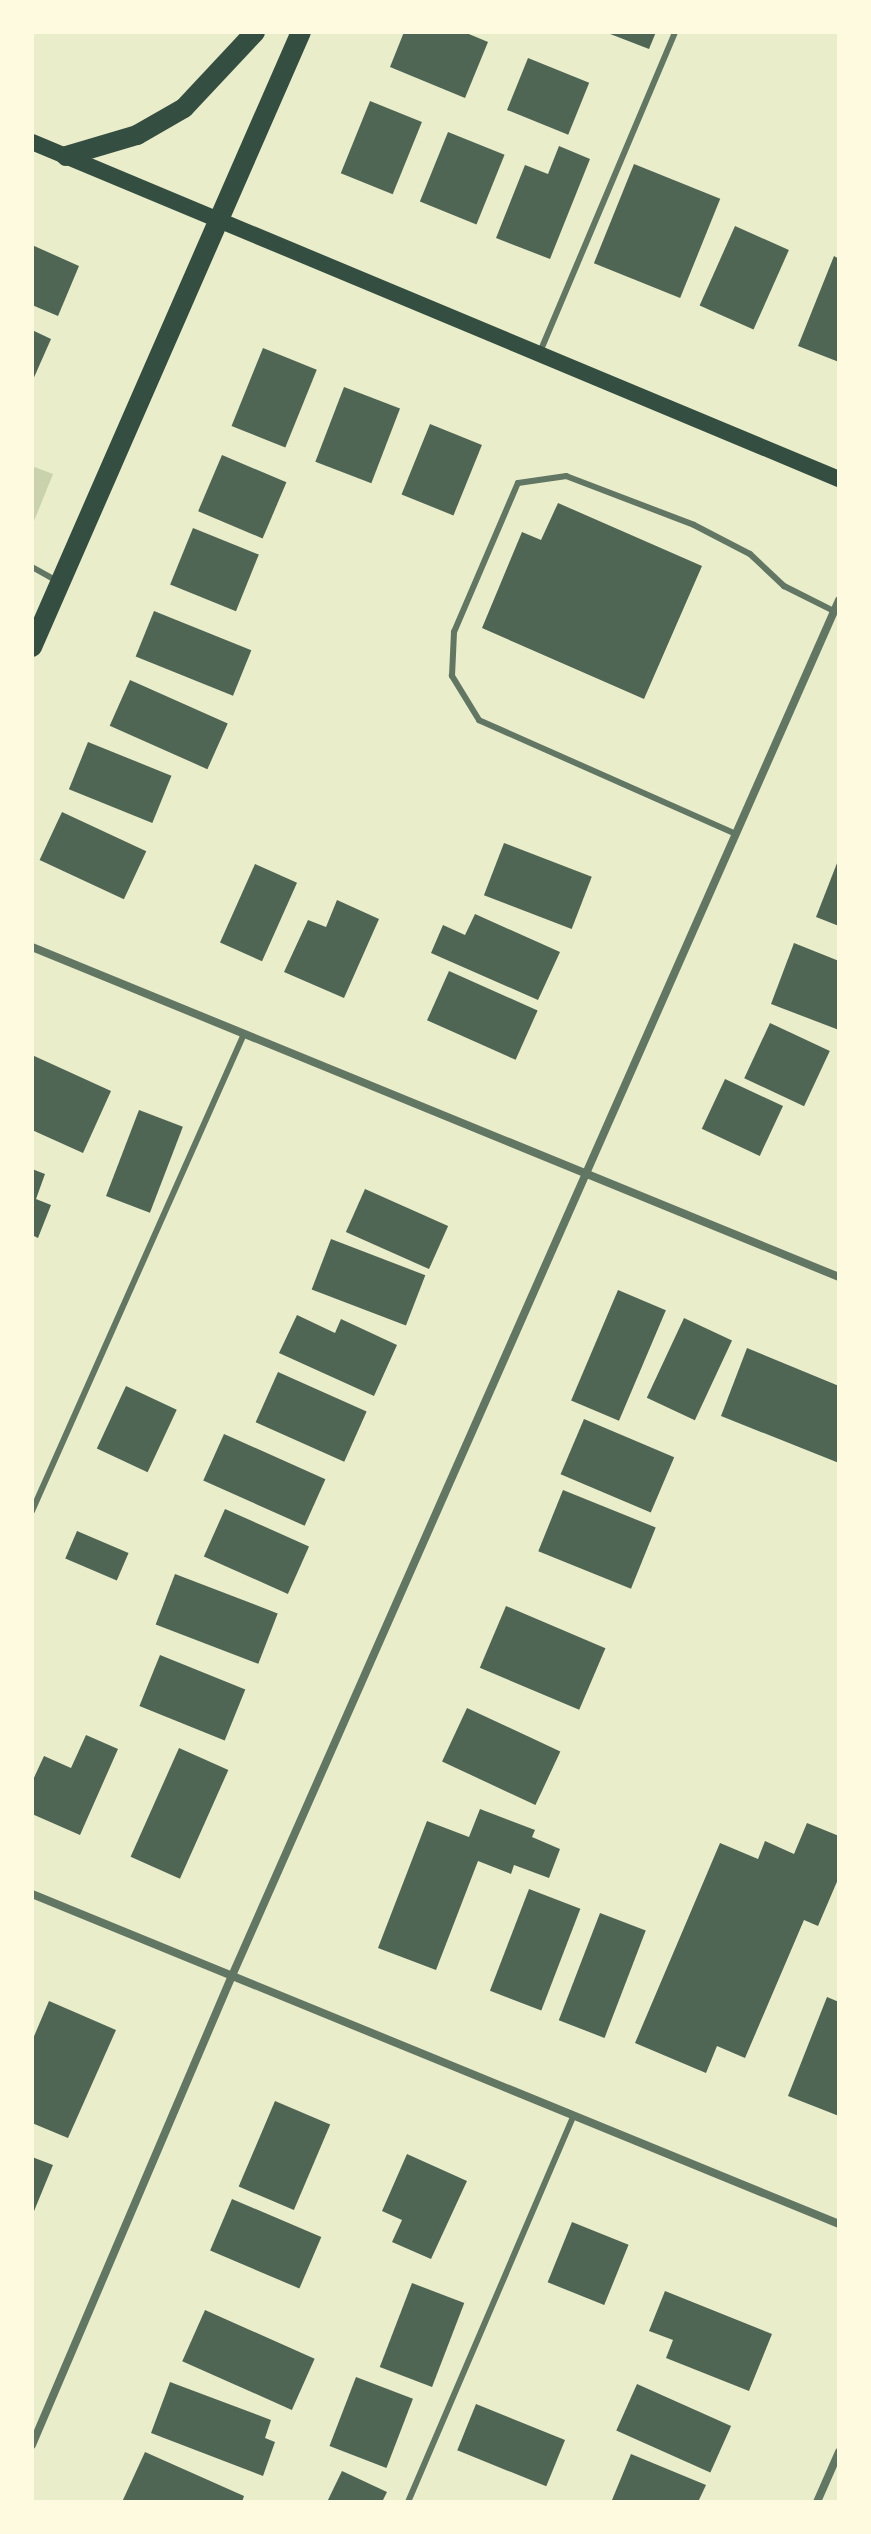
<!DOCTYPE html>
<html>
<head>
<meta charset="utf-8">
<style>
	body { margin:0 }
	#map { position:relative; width:871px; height:2534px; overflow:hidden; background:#e9edc9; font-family:"Varela Round",sans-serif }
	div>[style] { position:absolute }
	.green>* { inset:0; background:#cad2ad }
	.building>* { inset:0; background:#4f6655; transform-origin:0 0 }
	.service>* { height:6px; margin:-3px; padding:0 3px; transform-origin:3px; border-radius:3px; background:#617663 }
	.minor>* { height:8px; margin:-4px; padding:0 4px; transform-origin:4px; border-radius:4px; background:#617663 }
	.secondary>* { height:16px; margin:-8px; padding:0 8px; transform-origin:8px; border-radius:8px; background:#344e41 }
	.primary>* { height:20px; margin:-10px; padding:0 10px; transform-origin:10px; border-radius:10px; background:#344e41 }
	span { translate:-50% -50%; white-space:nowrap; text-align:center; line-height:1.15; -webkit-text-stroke:8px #fefae0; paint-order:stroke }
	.frame { position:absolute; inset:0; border:34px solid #fefae0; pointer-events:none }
</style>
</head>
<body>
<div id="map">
	<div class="green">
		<div style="clip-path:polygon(32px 466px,53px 474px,32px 526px)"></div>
	</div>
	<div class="building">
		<div style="clip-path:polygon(404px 32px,464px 32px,488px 42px,465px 98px,390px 67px)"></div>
		<div style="clip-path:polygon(605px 32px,656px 32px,649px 49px)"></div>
		<div style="left:528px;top:58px;width:66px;height:56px;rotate:22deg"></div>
		<div style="left:370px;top:101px;width:56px;height:78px;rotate:22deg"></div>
		<div style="left:448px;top:132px;width:61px;height:75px;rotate:22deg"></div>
		<div style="clip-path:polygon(559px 146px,590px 159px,550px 259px,496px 238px,525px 165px,548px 174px)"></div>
		<div style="left:634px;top:164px;width:93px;height:107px;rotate:22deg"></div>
		<div style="left:735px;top:226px;width:59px;height:87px;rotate:24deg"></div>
		<div style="clip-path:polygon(32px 245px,79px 266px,58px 316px,32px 305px)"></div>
		<div style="clip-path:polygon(834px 256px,839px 259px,839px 362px,798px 346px)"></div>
		<div style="clip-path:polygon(32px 330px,51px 339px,32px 382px)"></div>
		<div style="left:263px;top:348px;width:58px;height:84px;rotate:22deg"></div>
		<div style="left:344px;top:387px;width:60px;height:80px;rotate:21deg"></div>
		<div style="left:430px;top:424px;width:56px;height:76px;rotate:22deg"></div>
		<div style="left:222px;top:455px;width:70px;height:61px;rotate:23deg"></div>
		<div style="clip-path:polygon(558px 503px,702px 566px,644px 699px,482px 628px,522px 532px,541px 540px)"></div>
		<div style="left:193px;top:528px;width:71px;height:61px;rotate:22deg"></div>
		<div style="left:154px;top:611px;width:105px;height:49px;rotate:22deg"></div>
		<div style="left:130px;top:680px;width:107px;height:50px;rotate:24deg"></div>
		<div style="left:88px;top:742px;width:90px;height:51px;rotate:22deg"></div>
		<div style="left:62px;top:812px;width:93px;height:53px;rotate:25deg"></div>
		<div style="left:504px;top:843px;width:94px;height:56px;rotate:21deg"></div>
		<div style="clip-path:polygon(839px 858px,839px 926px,816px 917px)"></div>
		<div style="left:255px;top:864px;width:46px;height:86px;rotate:24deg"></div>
		<div style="clip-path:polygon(337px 900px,379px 919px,344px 998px,284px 972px,308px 920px,326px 927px)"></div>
		<div style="clip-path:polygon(475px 914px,560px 952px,538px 1000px,431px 953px,443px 925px,465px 935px)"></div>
		<div style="clip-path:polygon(794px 943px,839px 961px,839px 1030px,771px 1004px)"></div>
		<div style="left:449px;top:971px;width:97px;height:54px;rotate:24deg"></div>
		<div style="left:770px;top:1023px;width:66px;height:61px;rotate:25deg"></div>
		<div style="clip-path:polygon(32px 1055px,111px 1091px,83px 1153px,32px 1130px)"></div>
		<div style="left:725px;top:1079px;width:64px;height:55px;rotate:25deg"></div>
		<div style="left:139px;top:1110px;width:47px;height:92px;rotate:21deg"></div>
		<div style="clip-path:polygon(32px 1169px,45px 1174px,36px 1199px,51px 1205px,38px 1238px,32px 1235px)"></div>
		<div style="left:365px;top:1189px;width:91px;height:47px;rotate:24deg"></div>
		<div style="left:331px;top:1239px;width:101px;height:54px;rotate:21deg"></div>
		<div style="left:618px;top:1290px;width:52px;height:120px;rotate:23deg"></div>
		<div style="clip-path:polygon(297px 1315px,335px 1333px,341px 1319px,397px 1345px,374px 1396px,279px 1353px)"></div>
		<div style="left:684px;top:1318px;width:53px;height:88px;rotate:25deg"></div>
		<div style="clip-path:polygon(747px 1348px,839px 1386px,839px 1463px,721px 1416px)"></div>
		<div style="left:278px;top:1372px;width:97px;height:55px;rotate:24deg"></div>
		<div style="left:126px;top:1386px;width:56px;height:69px;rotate:25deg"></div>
		<div style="left:584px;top:1419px;width:98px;height:60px;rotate:23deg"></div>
		<div style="left:224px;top:1434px;width:111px;height:51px;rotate:24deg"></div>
		<div style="left:563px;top:1490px;width:100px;height:66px;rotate:22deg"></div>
		<div style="left:225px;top:1509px;width:92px;height:52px;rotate:24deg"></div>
		<div style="left:77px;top:1531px;width:56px;height:30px;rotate:23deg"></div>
		<div style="left:175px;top:1574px;width:110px;height:54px;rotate:21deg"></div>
		<div style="left:506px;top:1606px;width:108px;height:67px;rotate:23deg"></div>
		<div style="left:160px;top:1655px;width:92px;height:55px;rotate:22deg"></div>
		<div style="left:467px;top:1708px;width:103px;height:59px;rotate:25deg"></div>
		<div style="clip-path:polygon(86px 1735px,118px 1749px,80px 1835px,32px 1814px,32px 1782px,44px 1756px,71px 1768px)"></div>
		<div style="left:179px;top:1748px;width:54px;height:119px;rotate:24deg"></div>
		<div style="clip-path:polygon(480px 1809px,535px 1830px,532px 1837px,560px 1849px,549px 1878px,514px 1865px,511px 1874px,478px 1861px,436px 1970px,378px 1948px,427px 1821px,469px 1837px)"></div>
		<div style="clip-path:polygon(807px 1823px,839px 1836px,839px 1877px,818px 1926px,804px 1920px,745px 2058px,717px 2046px,706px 2073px,635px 2043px,720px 1843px,758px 1859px,765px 1841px,794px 1854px)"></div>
		<div style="left:529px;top:1889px;width:55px;height:109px;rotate:21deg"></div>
		<div style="left:600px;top:1913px;width:49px;height:115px;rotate:21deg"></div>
		<div style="clip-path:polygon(827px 1997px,839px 2002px,839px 2116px,788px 2096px)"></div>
		<div style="clip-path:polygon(49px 2001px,116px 2030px,68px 2138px,32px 2123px,32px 2041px)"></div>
		<div style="left:275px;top:2101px;width:60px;height:93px;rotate:23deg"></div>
		<div style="clip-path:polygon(407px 2154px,467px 2181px,431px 2259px,392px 2242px,402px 2220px,382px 2211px)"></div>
		<div style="clip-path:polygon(32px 2157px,53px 2165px,32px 2216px)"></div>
		<div style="left:232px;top:2199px;width:97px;height:56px;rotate:23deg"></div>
		<div style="left:572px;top:2222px;width:61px;height:65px;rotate:22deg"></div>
		<div style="left:412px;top:2283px;width:56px;height:90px;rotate:21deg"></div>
		<div style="clip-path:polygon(665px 2291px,772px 2334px,749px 2391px,666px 2358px,673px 2340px,649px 2331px)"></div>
		<div style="left:205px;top:2310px;width:120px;height:56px;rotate:24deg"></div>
		<div style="left:356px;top:2377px;width:61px;height:74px;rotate:21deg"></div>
		<div style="clip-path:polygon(170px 2382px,271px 2420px,265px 2438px,275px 2442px,263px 2476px,151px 2433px)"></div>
		<div style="left:637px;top:2384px;width:103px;height:51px;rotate:24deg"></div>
		<div style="left:476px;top:2404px;width:96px;height:50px;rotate:22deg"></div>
		<div style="clip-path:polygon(145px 2452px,244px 2496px,242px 2502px,122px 2502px)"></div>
		<div style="clip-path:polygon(631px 2454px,706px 2485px,698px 2502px,612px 2500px)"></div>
		<div style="clip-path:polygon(342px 2471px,387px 2492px,382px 2502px,327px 2502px)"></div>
	</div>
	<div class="service">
		<div style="left:540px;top:352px;width:347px;rotate:-67.1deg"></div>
		<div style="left:32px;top:567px;width:29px;rotate:29deg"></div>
		<div style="left:736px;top:834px;width:281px;rotate:-156.1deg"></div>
		<div style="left:479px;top:720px;width:52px;rotate:-121.5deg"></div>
		<div style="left:452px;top:676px;width:44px;rotate:-87.4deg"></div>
		<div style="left:454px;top:632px;width:162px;rotate:-66.8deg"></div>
		<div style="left:518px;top:483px;width:49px;rotate:-8.3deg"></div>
		<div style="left:566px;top:476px;width:137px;rotate:20.9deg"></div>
		<div style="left:694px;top:525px;width:63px;rotate:27.4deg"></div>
		<div style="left:750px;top:554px;width:47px;rotate:43.3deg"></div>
		<div style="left:784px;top:586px;width:56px;rotate:26.6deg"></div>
		<div style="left:32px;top:1511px;width:522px;rotate:-66.04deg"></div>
		<div style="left:408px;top:2502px;width:419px;rotate:-66.8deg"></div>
	</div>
	<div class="minor">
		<div style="left:32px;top:947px;width:872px;rotate:22.24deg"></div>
		<div style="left:32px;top:1894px;width:872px;rotate:22.24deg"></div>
		<div style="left:32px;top:2445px;width:508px;rotate:-66.92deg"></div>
		<div style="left:231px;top:1978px;width:1506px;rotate:-66.19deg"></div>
		<div style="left:817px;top:2502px;width:55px;rotate:-66.3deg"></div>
	</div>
	<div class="secondary">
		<div style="left:32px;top:142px;width:875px;rotate:22.67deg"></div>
	</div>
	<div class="primary">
		<div style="left:66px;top:156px;width:74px;rotate:-16.5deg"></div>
		<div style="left:137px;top:135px;width:54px;rotate:-29.9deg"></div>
		<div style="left:184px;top:108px;width:104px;rotate:-46.9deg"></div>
		<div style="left:32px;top:647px;width:671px;rotate:-66.38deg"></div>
	</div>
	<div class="frame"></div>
</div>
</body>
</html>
